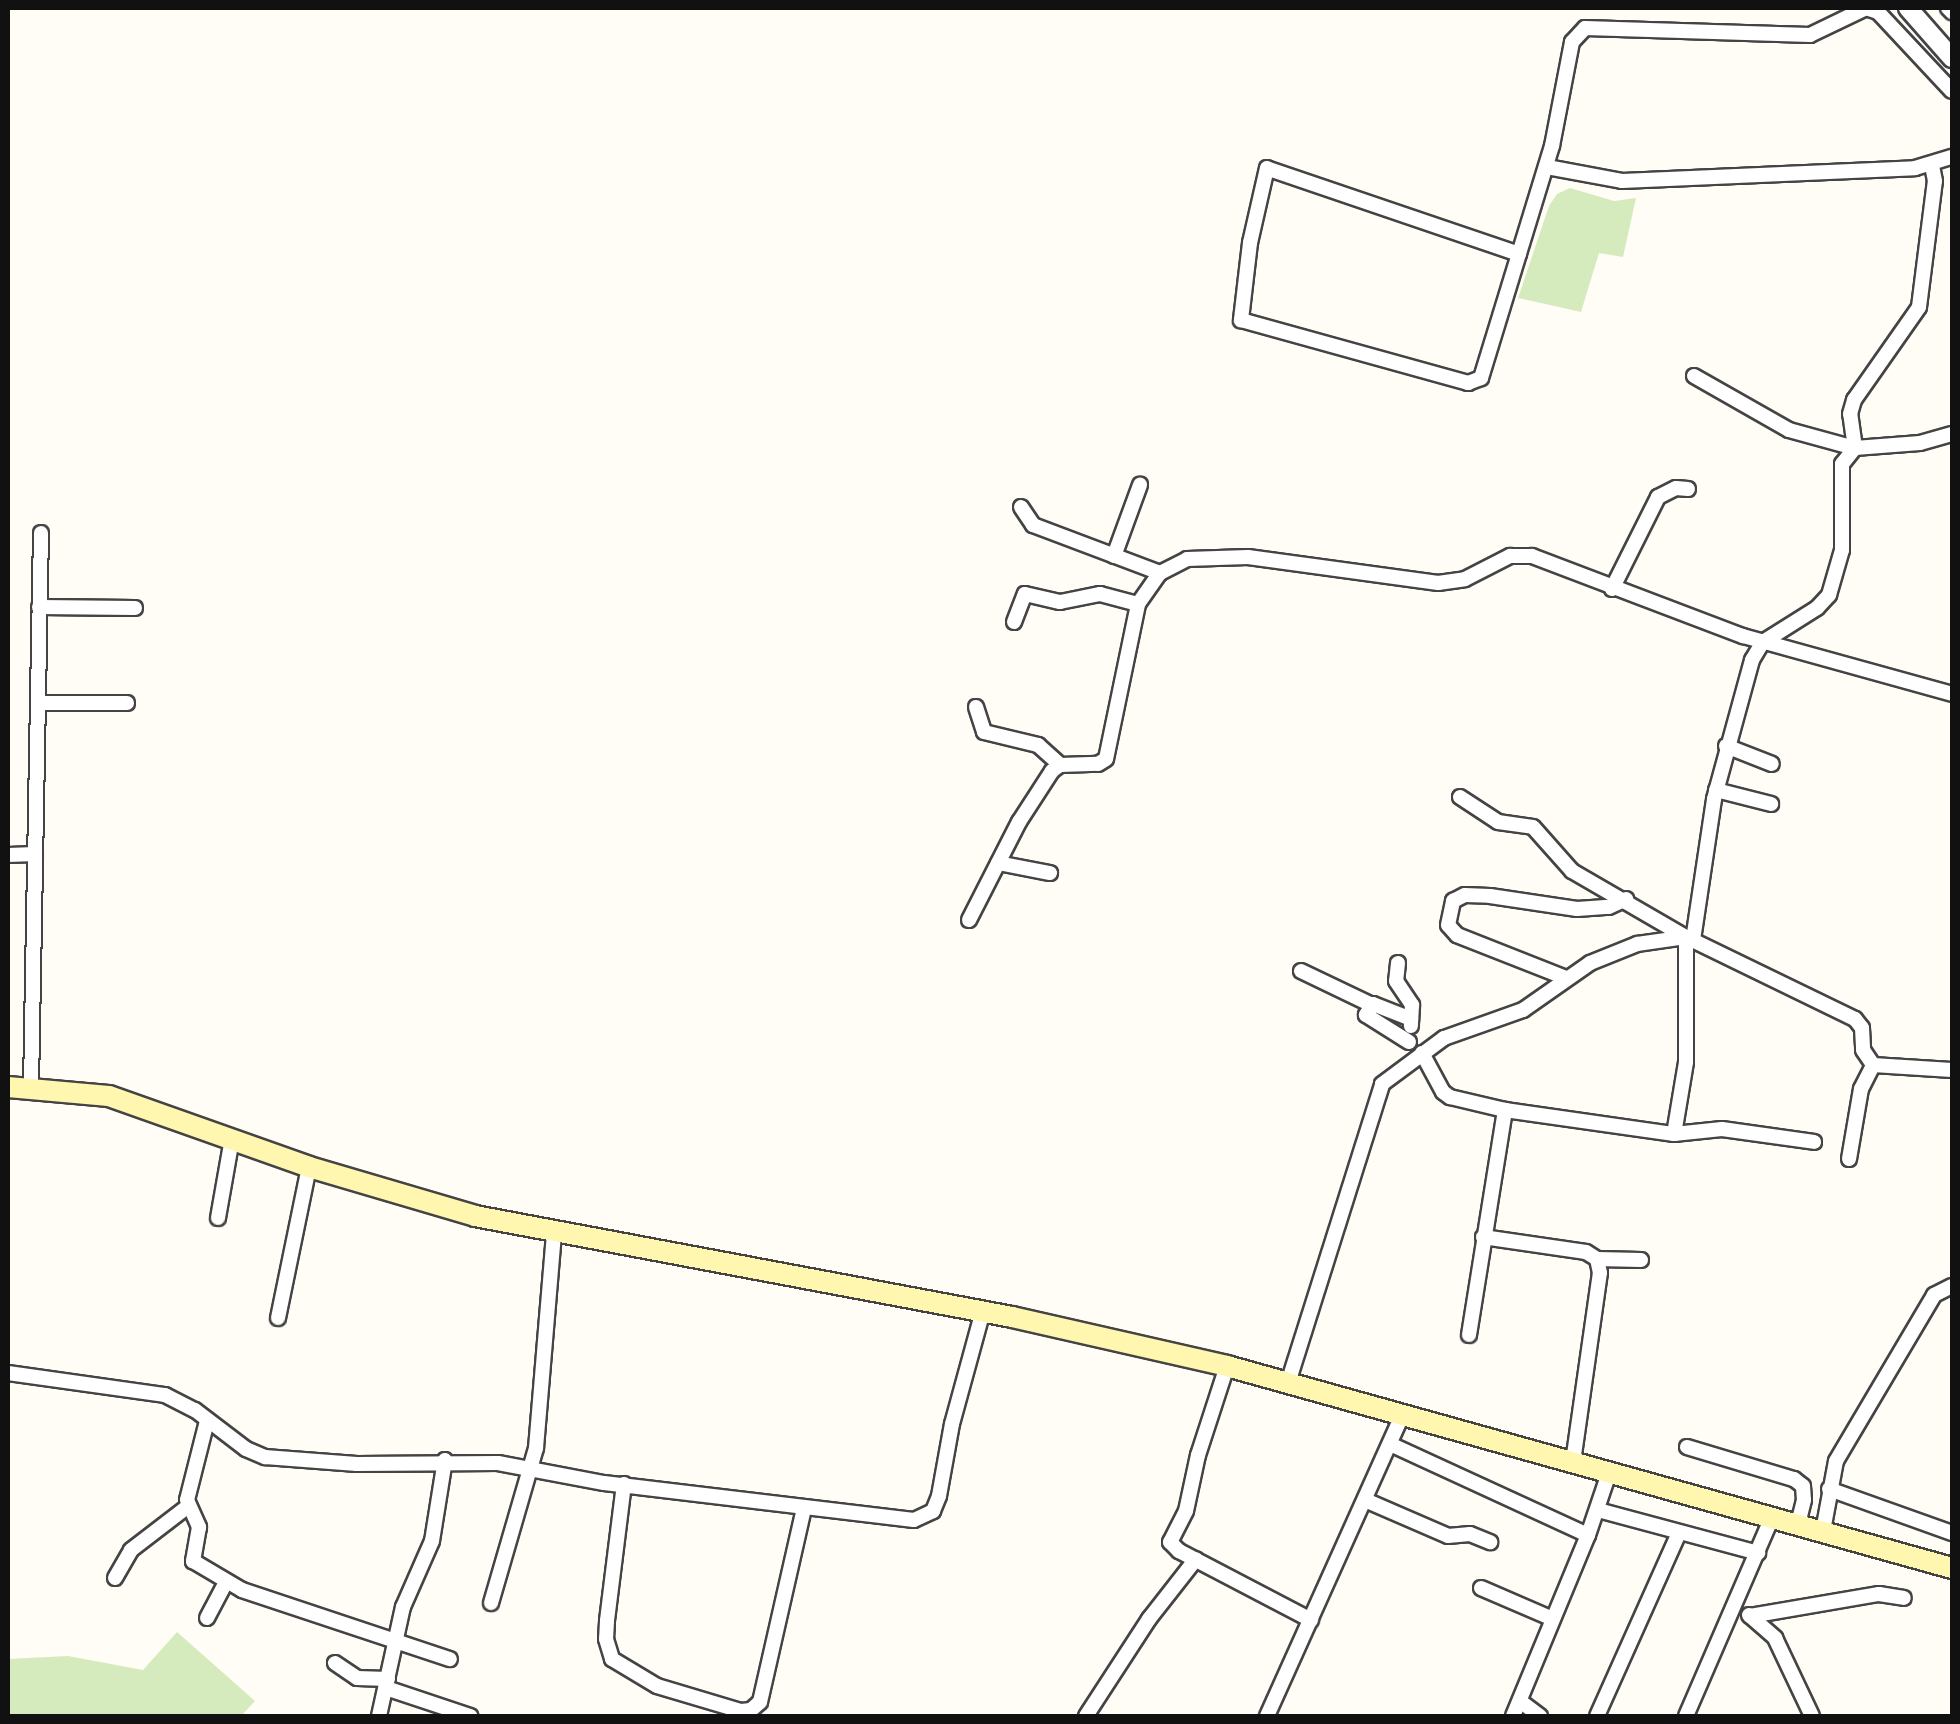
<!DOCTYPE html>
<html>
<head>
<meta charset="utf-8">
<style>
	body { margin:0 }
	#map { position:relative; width:1960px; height:1724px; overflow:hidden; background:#fffdf5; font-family:Spectral,serif }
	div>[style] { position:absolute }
	.green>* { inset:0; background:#d5ebbd }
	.roads { filter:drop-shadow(2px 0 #444) drop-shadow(-2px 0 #444) drop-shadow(0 2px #444) drop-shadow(0 -2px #444) }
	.minor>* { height:14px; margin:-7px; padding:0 7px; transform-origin:7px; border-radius:7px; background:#fff }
	.tertiary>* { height:18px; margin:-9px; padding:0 9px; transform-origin:9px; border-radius:9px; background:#fff }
	.secondary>* { height:20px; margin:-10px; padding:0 10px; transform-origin:10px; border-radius:10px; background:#fff6b0 }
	span { translate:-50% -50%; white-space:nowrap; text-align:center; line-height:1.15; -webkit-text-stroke:10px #fff; paint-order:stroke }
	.frame { position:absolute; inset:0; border:10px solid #111; pointer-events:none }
</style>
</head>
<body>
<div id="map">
	<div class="green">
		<div style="clip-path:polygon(1570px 188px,1614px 201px,1636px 198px,1623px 257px,1599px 253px,1581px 312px,1518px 298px,1549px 206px,1557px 194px)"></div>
		<div style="clip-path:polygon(177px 1632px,255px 1701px,241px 1716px,8px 1716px,8px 1659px,68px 1656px,143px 1670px)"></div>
	</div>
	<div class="roads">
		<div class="minor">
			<div style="left:1948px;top:8px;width:6px;rotate:45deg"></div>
			<div style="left:1547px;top:167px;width:76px;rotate:10.6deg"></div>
			<div style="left:1622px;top:181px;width:293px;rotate:-2.5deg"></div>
			<div style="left:1915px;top:168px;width:39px;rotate:-17deg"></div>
			<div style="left:1519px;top:254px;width:266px;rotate:-161.2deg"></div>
			<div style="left:1267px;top:168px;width:77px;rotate:102.8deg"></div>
			<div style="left:1250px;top:243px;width:78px;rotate:96.7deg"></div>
			<div style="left:1241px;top:320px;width:236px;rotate:15.5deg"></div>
			<div style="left:1468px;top:383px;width:14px;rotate:-21deg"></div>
			<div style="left:1481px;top:378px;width:243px;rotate:-73deg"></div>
			<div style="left:1552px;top:146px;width:106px;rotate:-79.1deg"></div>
			<div style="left:1572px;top:42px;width:19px;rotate:-47deg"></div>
			<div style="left:1585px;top:28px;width:225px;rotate:1.8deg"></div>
			<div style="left:1810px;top:35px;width:62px;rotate:-25.7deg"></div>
			<div style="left:1866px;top:8px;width:13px;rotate:18deg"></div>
			<div style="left:1878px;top:12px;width:108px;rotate:46.9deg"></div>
			<div style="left:1694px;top:376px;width:109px;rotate:29.6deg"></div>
			<div style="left:1789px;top:430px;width:68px;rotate:15.3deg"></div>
			<div style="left:1855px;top:448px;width:65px;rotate:-4.4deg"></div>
			<div style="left:1920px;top:443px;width:33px;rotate:-16deg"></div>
			<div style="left:1855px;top:448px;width:34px;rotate:-98deg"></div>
			<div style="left:1850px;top:414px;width:15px;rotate:-74deg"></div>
			<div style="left:1854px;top:400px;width:113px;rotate:-55deg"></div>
			<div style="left:1919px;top:307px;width:127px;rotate:-82.8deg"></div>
			<div style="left:1935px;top:181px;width:16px;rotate:-101deg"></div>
			<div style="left:1021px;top:507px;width:22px;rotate:56deg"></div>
			<div style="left:1033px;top:525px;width:136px;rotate:20.7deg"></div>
			<div style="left:1114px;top:556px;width:76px;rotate:-69.9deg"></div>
			<div style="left:1612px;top:589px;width:103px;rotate:-63.4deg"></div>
			<div style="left:1658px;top:497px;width:20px;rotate:-27deg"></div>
			<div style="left:1676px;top:488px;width:12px;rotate:5deg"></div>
			<div style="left:39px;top:607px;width:96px;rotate:0.6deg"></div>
			<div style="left:1014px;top:622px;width:30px;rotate:-69deg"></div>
			<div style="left:1025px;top:594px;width:36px;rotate:13deg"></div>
			<div style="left:1060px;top:602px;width:41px;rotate:-11.3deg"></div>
			<div style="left:1100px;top:594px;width:39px;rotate:15deg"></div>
			<div style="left:38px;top:703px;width:89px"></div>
			<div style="left:976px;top:707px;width:26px;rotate:72deg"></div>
			<div style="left:984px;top:732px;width:56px;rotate:13.5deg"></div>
			<div style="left:1038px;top:745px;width:30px;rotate:42deg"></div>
			<div style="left:1726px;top:746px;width:49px;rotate:21.4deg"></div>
			<div style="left:1716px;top:790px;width:57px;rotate:14.3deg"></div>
			<div style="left:1460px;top:797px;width:45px;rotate:33.3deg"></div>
			<div style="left:1498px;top:822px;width:35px;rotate:8deg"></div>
			<div style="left:1533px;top:827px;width:59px;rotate:48.4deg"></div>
			<div style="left:1572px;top:871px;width:132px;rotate:30.1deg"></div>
			<div style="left:1686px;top:937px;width:188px;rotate:25.9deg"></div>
			<div style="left:1855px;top:1019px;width:11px;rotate:52deg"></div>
			<div style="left:1862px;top:1028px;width:22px;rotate:87deg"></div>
			<div style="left:1863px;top:1050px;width:18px;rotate:56deg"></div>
			<div style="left:8px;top:855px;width:27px;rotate:-2deg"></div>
			<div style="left:998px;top:863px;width:53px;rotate:10.9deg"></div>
			<div style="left:969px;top:920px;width:110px;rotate:-63deg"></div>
			<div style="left:1019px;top:822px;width:61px;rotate:-57.1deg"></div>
			<div style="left:1052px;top:771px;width:10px;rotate:-37deg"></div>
			<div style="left:1060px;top:765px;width:38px;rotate:-2deg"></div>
			<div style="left:1098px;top:764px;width:9px;rotate:-32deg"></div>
			<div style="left:1106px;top:759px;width:158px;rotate:-78.3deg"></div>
			<div style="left:1138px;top:604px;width:38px;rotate:-55deg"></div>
			<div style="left:1160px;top:573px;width:30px;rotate:-27deg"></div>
			<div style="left:1187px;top:559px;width:61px;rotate:-1.9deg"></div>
			<div style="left:1248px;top:557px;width:192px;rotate:7.8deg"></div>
			<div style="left:1438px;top:583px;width:27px;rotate:-8deg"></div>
			<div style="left:1465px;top:579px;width:51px;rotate:-27.1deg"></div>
			<div style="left:1510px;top:556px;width:22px"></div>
			<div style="left:1532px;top:556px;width:226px;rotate:20.8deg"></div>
			<div style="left:1743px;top:636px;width:217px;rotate:15.5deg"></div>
			<div style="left:1693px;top:940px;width:143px;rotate:-81.5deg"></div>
			<div style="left:1714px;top:799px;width:144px;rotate:-74.7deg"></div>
			<div style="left:1752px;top:660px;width:21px;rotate:-59deg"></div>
			<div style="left:1763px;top:642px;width:64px;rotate:-32.2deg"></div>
			<div style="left:1817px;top:608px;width:18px;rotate:-47deg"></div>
			<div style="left:1829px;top:595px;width:47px;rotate:-73.9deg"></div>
			<div style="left:1842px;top:550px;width:86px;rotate:-90deg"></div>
			<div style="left:1842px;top:464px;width:21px;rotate:-51deg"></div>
			<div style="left:1398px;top:963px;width:18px;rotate:96deg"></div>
			<div style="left:1396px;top:981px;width:29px;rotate:56deg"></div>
			<div style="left:1412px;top:1005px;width:21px;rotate:93deg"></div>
			<div style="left:1301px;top:971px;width:79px;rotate:25.6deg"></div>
			<div style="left:1566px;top:978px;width:117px;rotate:-158.5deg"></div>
			<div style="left:1457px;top:935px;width:13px;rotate:-132deg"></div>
			<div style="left:1448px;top:925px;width:25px;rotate:-78deg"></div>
			<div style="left:1453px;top:901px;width:13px;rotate:-27deg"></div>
			<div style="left:1465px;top:895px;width:25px;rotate:2deg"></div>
			<div style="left:1490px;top:896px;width:88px;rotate:8.5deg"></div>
			<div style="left:1577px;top:909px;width:32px;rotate:-4deg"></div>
			<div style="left:1609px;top:907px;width:19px;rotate:-25deg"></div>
			<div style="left:1409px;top:1042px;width:51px;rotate:-147.9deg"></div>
			<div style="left:1366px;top:1015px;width:13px;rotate:-58deg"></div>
			<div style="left:1373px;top:1004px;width:41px;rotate:21.5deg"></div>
			<div style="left:1422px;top:1053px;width:44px;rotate:61.7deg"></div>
			<div style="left:1443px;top:1092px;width:9px;rotate:36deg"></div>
			<div style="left:1450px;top:1097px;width:57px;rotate:13.3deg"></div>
			<div style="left:1505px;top:1110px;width:171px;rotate:8.1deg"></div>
			<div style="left:1674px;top:1134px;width:73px;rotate:-80.5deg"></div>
			<div style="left:1686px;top:1062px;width:125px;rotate:-90deg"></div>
			<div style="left:31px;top:1087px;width:554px;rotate:-88.97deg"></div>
			<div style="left:1674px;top:1134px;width:48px;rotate:-5.9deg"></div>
			<div style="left:1722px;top:1129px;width:93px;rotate:8deg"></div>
			<div style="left:1849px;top:1159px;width:71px;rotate:-80.3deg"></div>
			<div style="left:1861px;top:1089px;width:27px;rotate:-63deg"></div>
			<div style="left:1873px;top:1065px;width:79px;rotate:3.6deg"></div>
			<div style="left:218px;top:1218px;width:80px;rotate:-80deg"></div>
			<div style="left:1483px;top:1237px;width:104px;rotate:8.3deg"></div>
			<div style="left:1586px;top:1252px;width:13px;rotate:32deg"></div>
			<div style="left:1597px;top:1259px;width:44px;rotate:1.3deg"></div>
			<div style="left:278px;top:1318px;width:154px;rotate:-78.4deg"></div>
			<div style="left:1469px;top:1335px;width:228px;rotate:-80.9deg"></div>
			<div style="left:1227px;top:1366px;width:94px;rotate:108deg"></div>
			<div style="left:1198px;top:1455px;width:57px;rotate:102.1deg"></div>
			<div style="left:1186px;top:1511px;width:35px;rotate:117deg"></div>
			<div style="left:1170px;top:1542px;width:13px;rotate:45deg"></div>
			<div style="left:1179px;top:1551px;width:149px;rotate:27.6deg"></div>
			<div style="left:8px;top:1373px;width:159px;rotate:8deg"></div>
			<div style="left:165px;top:1395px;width:34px;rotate:27deg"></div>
			<div style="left:195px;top:1410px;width:64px;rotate:37.4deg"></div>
			<div style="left:246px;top:1449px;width:21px;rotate:23deg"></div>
			<div style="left:265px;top:1457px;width:92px;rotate:4.4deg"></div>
			<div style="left:357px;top:1464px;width:141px;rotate:-0.4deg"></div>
			<div style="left:498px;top:1463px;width:108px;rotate:10.7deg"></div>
			<div style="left:604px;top:1483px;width:312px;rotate:6.8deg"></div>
			<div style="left:914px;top:1520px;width:21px;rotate:-25deg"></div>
			<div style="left:933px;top:1511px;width:16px;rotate:-68deg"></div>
			<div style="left:939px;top:1496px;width:73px;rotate:-79.8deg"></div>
			<div style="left:952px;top:1424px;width:117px;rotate:-74.7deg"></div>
			<div style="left:1288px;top:1383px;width:313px;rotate:-72.5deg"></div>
			<div style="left:1382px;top:1084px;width:77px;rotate:-36.6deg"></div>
			<div style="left:1444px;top:1038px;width:84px;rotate:-19.5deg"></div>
			<div style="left:1523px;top:1010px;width:82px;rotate:-35deg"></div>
			<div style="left:1590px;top:963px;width:51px;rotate:-22deg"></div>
			<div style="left:1637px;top:944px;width:49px;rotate:-8.1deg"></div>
			<div style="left:207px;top:1421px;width:81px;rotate:104.2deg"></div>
			<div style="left:187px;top:1500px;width:30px;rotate:66deg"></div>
			<div style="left:199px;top:1527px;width:35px;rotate:100deg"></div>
			<div style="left:193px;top:1561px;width:57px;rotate:30.6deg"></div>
			<div style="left:242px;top:1590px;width:219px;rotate:18.4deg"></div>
			<div style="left:1390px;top:1444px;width:218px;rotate:24.7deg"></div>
			<div style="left:1687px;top:1447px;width:112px;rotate:16.7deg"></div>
			<div style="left:1794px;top:1479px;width:11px;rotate:38deg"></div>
			<div style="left:1803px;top:1486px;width:14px;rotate:86deg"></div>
			<div style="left:1804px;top:1500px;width:25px;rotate:104deg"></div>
			<div style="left:1573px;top:1462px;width:191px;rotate:-81.9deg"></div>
			<div style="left:1600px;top:1273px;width:14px;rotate:-102deg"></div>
			<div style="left:624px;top:1484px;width:138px;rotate:97.1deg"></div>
			<div style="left:607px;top:1621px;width:18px;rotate:93deg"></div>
			<div style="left:606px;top:1639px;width:21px;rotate:73deg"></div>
			<div style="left:612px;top:1659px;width:52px;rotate:31deg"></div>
			<div style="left:657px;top:1686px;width:88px;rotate:16.6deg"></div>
			<div style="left:741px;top:1711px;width:10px;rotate:-6deg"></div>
			<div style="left:751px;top:1710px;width:12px;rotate:-42deg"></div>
			<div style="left:760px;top:1702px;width:199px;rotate:-77.2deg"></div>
			<div style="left:1829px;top:1489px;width:131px;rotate:19.7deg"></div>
			<div style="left:1365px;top:1500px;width:90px;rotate:23.4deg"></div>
			<div style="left:1448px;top:1536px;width:22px;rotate:-5deg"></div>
			<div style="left:1470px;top:1534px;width:22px;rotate:22deg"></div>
			<div style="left:1598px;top:1510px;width:166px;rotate:15deg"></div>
			<div style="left:1823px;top:1531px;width:71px;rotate:-79.5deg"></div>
			<div style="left:1836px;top:1461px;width:193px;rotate:-59.4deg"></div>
			<div style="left:1934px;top:1295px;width:20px;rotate:-27deg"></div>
			<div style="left:115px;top:1578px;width:32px;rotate:-60deg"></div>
			<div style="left:131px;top:1550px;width:71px;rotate:-37.5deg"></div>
			<div style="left:1481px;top:1588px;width:78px;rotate:23.3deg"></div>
			<div style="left:491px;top:1603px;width:161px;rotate:-73.8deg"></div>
			<div style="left:536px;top:1448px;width:216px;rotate:-85.2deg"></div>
			<div style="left:1749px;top:1615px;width:35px;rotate:41deg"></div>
			<div style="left:1775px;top:1638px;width:86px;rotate:64.6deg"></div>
			<div style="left:1750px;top:1616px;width:131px;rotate:-9.7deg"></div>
			<div style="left:1879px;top:1594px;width:25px;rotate:9deg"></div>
			<div style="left:207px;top:1618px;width:41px;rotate:-62.2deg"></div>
			<div style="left:335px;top:1663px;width:27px;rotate:34deg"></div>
			<div style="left:357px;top:1678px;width:31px;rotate:2deg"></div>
			<div style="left:386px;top:1688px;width:89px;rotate:18.4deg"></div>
			<div style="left:1520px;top:1701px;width:25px;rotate:37deg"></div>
			<div style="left:379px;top:1716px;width:112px;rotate:-77.6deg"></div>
			<div style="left:403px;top:1607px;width:72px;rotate:-66.3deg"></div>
			<div style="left:432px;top:1541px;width:82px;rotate:-80.9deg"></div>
			<div style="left:1086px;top:1716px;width:116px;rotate:-57deg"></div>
			<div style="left:1149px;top:1619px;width:76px;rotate:-51.9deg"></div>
			<div style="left:1267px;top:1716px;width:331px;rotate:-65.8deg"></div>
			<div style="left:1513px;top:1716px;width:196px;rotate:-67.5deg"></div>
			<div style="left:1588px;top:1535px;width:65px;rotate:-71.3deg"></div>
			<div style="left:1597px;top:1716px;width:201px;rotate:-65.9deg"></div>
			<div style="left:1686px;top:1716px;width:217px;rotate:-66.6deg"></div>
		</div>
		<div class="tertiary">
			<div style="left:1908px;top:8px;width:67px;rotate:48.7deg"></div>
		</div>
		<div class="secondary">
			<div style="left:8px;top:1087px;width:101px;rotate:5.1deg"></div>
			<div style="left:109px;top:1096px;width:212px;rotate:19.5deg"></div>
			<div style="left:309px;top:1167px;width:173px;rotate:16.4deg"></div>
			<div style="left:475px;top:1216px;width:546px;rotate:10.65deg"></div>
			<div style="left:1012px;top:1317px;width:221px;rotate:12.8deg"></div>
			<div style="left:1227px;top:1366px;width:753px;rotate:15.57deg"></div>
		</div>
	</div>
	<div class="frame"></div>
</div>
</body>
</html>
